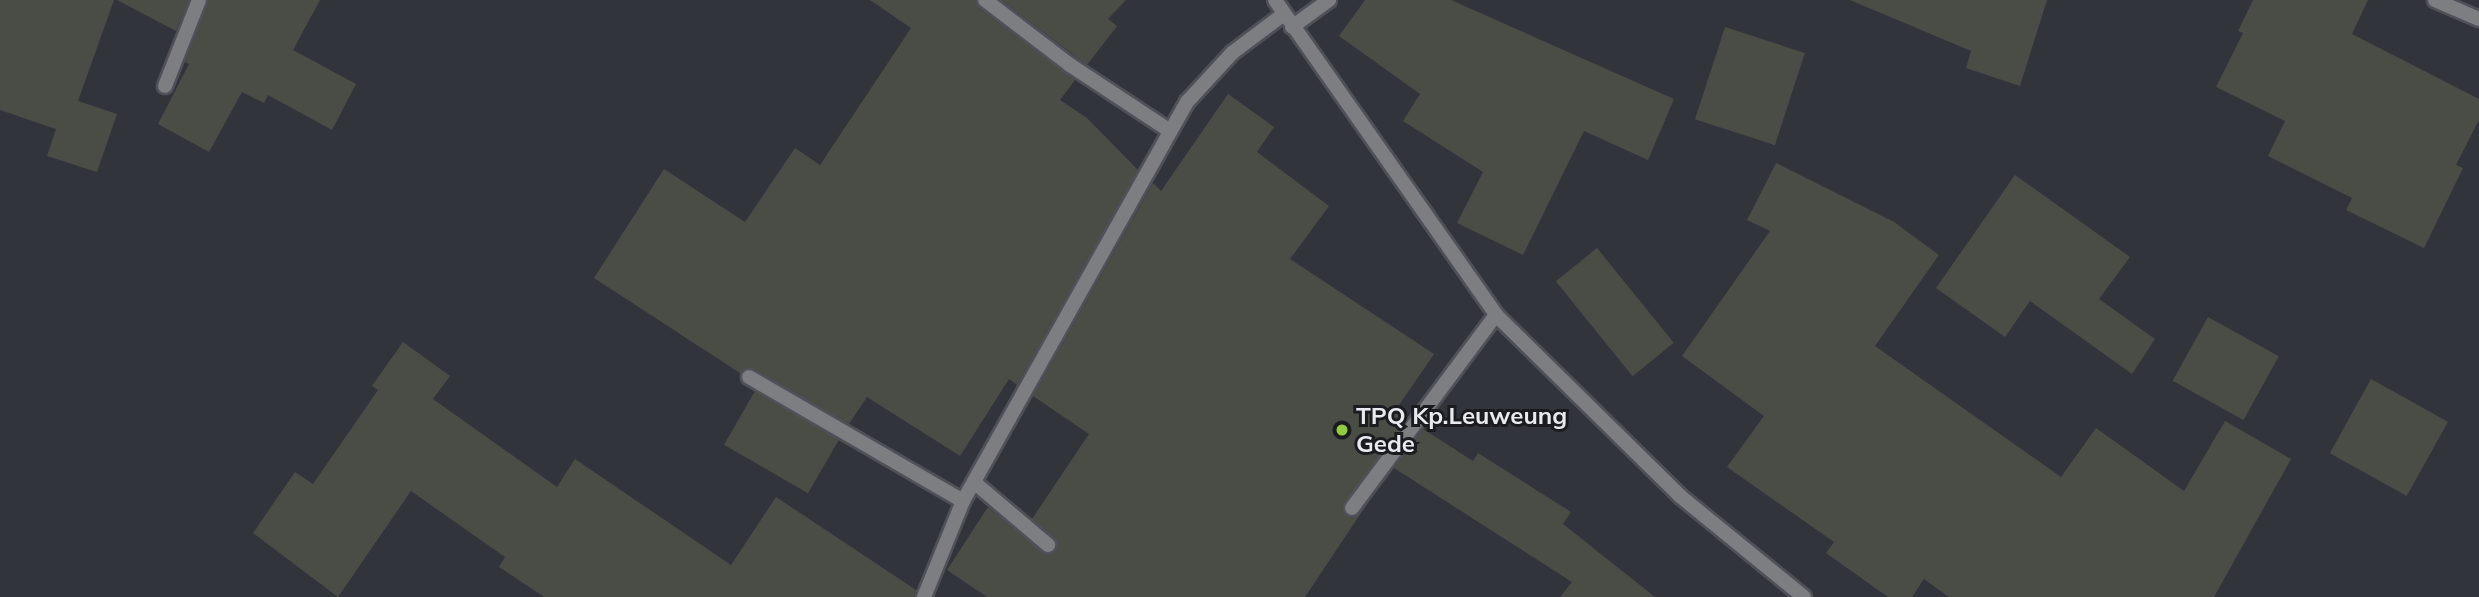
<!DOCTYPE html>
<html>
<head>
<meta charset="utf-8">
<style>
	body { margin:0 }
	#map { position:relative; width:2479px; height:597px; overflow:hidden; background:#32343c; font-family:Mulish,sans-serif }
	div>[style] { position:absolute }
	.building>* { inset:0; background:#494d45; transform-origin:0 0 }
	.roads { filter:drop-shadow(2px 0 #4f5159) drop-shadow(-2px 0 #4f5159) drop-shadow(0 2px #4f5159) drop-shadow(0 -2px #4f5159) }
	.lane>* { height:14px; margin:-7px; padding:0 7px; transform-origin:7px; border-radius:7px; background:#7d7e82 }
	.street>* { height:14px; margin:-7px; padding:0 7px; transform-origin:7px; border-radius:7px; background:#7d7e82 }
	.dots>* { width:19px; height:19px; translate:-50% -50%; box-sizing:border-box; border:4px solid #1b1c1f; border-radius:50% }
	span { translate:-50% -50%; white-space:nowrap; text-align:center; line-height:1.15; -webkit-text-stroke:6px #1b1c1f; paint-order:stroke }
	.poi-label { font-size:24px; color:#e9eaf0; font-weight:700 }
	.left { translate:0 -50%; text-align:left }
</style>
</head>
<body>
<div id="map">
	<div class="building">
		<div style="clip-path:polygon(0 0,114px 0,78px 101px,117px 114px,97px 172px,47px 156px,56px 129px,0 110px)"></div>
		<div style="clip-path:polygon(117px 0,189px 0,176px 31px)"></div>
		<div style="clip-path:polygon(208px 0,320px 0,293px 50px,356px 84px,332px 130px,268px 95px,264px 103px,242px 92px,209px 152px,158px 124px,189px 64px,185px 62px)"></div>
		<div style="clip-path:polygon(870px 0,976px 0,979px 8px,1075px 80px,1060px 100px,1087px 118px,1138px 170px,1017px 385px,1009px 379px,960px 456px,867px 397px,849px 424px,754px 369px,740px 373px,594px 278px,664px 169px,745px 222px,795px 148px,820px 165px,911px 28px)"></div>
		<div style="clip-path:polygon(1001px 0,1126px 0,1108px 19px,1117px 26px,1087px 65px)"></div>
		<div style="clip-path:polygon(1365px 0,1451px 0,1674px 99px,1648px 160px,1584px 131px,1523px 255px,1457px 223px,1483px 172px,1403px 121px,1420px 94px,1339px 36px)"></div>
		<div style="clip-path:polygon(1850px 0,2047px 0,2020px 86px,1966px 68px,1971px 51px)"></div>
		<div style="clip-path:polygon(2253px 0,2368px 0,2352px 34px,2479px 99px,2479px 120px,2456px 165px,2463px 168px,2424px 248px,2346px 210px,2352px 198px,2268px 156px,2285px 121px,2216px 87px,2243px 33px,2238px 31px)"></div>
		<div style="left:1725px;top:27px;width:84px;height:97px;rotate:18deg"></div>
		<div style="clip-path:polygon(1228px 94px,1274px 127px,1257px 152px,1329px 206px,1290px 259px,1434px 354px,1395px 411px,1407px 419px,1342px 508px,1352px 518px,1365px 507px,1305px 597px,987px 597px,947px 570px,988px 507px,1042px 552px,1056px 551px,1055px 538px,1032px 519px,1089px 434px,1033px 396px,1153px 183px,1161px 191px)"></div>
		<div style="clip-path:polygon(1776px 163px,1894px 222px,1939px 255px,1875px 346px,2061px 477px,2096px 428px,2184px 491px,2225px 421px,2291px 459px,2214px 597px,1949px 597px,1924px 579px,1912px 597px,1888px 597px,1826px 553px,1834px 542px,1727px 467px,1764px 416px,1682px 356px,1770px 231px,1747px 220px)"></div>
		<div style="clip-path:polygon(2015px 175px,2130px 257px,2099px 299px,2155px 339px,2132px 374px,2030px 301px,2005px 337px,1936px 288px)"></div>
		<div style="left:1597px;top:248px;width:122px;height:53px;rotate:51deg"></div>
		<div style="left:2208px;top:317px;width:81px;height:73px;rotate:29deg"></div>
		<div style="clip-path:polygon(403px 342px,450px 376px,433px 399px,557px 487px,575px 459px,731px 565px,776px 497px,916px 590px,915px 597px,544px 597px,499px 567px,505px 557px,411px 491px,338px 597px,253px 533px,295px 472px,313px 484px,378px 390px,372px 386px)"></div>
		<div style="left:2371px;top:379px;width:88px;height:85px;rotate:29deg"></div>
		<div style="left:755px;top:391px;width:97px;height:62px;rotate:30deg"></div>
		<div style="clip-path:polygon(1423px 429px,1473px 461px,1478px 453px,1571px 512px,1563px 524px,1655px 597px,1560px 597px,1572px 582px,1394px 468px)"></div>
	</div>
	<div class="roads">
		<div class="lane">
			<div style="left:1352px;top:508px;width:241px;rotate:-53.3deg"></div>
		</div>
		<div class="street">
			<div style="left:985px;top:0;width:107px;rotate:37.4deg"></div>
			<div style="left:1070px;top:65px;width:120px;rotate:33.4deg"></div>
			<div style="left:1275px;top:0;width:385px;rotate:54.9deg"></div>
			<div style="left:1496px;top:315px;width:258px;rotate:44.5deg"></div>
			<div style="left:1680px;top:496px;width:160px;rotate:39.2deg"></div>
			<div style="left:2435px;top:0;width:48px;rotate:23.4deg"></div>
			<div style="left:1292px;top:27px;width:46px;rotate:-36.1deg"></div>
			<div style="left:165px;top:86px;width:92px;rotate:-68.4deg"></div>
			<div style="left:749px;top:377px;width:247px;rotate:30.1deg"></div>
			<div style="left:975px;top:483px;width:96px;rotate:40.3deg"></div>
			<div style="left:924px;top:597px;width:104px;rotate:-67.9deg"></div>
			<div style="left:963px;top:501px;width:458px;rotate:-60.7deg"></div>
			<div style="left:1187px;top:102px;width:67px;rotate:-47.4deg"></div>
			<div style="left:1232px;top:53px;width:65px;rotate:-36.9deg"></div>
		</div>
	</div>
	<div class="dots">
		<div style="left:1342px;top:430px;background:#92cd3f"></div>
	</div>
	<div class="poi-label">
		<span class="left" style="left:1356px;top:430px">TPQ Kp.Leuweung<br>Gede</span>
	</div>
</div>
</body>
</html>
